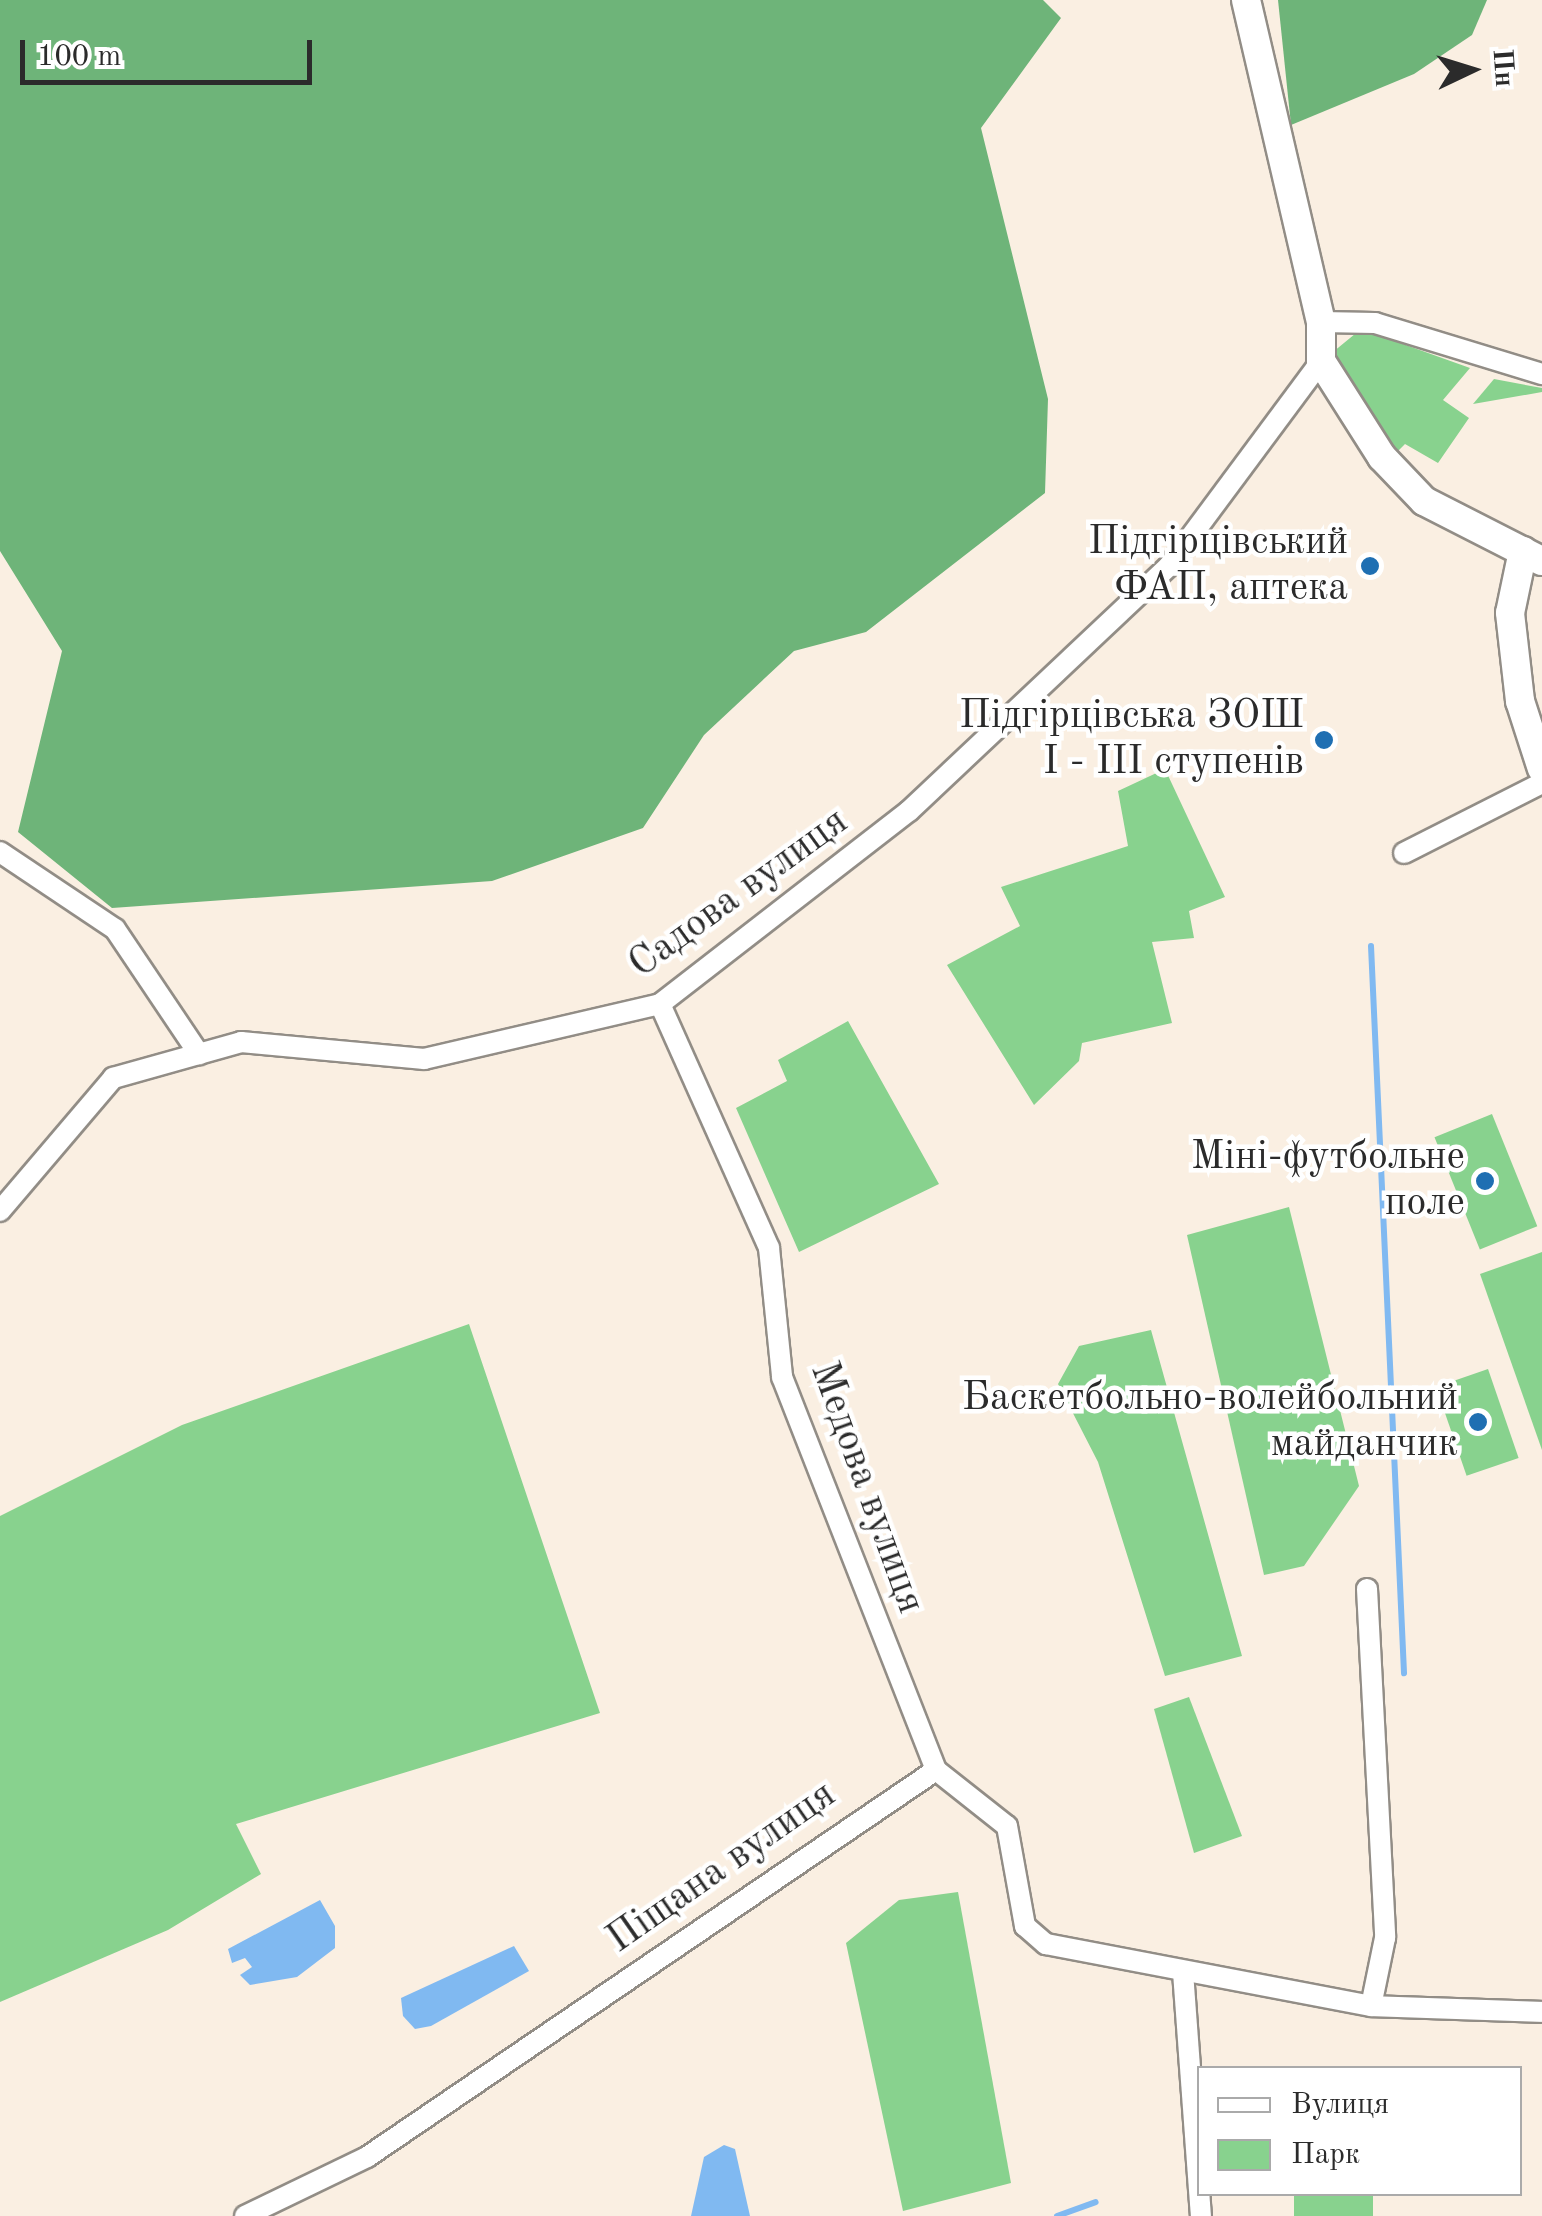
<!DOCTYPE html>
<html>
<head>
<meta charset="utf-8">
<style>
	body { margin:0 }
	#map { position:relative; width:1542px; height:2216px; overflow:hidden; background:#faefe2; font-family:"Old Standard TT",serif }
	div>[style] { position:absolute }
	.green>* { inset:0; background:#88d28e; transform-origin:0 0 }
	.forest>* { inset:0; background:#6eb479 }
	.water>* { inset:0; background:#80b9f1 }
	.stream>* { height:6px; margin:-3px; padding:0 3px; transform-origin:3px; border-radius:3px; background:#80b9f1 }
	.roads { filter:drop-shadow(2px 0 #928d86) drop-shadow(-2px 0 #928d86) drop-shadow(0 2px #928d86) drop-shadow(0 -2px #928d86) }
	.street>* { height:20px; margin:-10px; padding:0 10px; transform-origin:10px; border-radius:10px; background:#fff }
	.secondary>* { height:28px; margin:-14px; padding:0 14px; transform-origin:14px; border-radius:14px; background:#fff }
	.dots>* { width:28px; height:28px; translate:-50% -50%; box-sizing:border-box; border:5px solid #fff; border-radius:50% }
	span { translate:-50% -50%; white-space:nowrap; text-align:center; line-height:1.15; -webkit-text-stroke:9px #fff; paint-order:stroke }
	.poi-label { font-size:40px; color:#2b2b2b }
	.right { translate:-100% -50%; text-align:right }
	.street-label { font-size:40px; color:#2b2b2b }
	.legend { position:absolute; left:1197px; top:2066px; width:325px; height:130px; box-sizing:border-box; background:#fff; border:2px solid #aaa; margin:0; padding:12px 18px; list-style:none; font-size:30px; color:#2b2b2b }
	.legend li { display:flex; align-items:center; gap:20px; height:50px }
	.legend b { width:50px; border:2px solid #aaa }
	.north { position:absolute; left:1422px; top:20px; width:100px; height:100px; -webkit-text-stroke:8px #fff; paint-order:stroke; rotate:86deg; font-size:28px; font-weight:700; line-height:40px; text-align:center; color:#2b2b2b }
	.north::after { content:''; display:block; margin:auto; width:35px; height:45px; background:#2b2b2b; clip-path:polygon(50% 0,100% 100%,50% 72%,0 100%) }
	.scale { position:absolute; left:20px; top:40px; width:292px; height:45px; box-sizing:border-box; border:5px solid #2b2b2b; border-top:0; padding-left:12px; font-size:30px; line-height:35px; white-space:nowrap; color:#2b2b2b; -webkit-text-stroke:8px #fff; paint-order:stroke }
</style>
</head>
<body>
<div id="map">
	<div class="green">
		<div style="clip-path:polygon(1361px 329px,1470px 368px,1443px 400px,1469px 418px,1438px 463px,1405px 444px,1394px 455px,1333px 352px)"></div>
		<div style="clip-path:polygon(1494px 379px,1542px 388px,1542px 392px,1473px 404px)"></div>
		<div style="clip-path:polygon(1165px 769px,1225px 897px,1189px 911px,1194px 938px,1152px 942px,1172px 1023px,1082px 1043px,1079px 1061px,1034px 1105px,947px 965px,1020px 926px,1001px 887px,1128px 846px,1118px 791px)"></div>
		<div style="clip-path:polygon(848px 1021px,939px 1184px,799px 1252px,736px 1108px,787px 1081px,778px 1060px)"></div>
		<div style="left:1492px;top:1114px;width:121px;height:62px;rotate:68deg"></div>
		<div style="clip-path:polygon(1289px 1207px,1359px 1486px,1304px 1566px,1264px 1575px,1187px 1235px)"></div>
		<div style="clip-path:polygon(1542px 1252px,1542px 1450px,1480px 1274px)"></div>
		<div style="clip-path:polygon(469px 1324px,600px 1713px,236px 1824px,261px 1874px,168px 1930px,0 2002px,0 1516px,182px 1425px)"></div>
		<div style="clip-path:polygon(1151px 1330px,1242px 1656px,1165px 1676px,1098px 1462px,1058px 1384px,1079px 1346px)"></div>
		<div style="left:1488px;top:1369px;width:94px;height:55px;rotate:71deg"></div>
		<div style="clip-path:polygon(1189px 1697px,1242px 1836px,1194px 1853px,1154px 1709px)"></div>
		<div style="clip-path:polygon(958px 1892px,1011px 2183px,903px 2211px,846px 1943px,899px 1900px)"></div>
		<div style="left:1294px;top:2194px;width:79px;height:22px"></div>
	</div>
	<div class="forest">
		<div style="clip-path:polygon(0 0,1043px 0,1061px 18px,981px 128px,1048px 399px,1045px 493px,866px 632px,794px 651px,704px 735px,643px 828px,492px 881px,112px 908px,18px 832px,62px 651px,0 551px)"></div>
		<div style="clip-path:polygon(1278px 0,1487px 0,1472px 35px,1414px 74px,1291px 125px)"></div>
	</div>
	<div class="water">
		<div style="clip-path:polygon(320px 1900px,335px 1926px,335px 1948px,297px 1977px,250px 1985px,240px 1975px,252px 1967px,245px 1958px,232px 1963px,228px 1949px)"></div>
		<div style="clip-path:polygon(514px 1946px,529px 1971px,431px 2026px,415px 2029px,403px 2016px,401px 1998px)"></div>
		<div style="clip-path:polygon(724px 2145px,735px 2149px,750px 2216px,691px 2216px,704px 2157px)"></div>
	</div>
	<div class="stream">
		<div style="left:1371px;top:946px;width:728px;rotate:87.4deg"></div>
		<div style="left:1057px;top:2216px;width:41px;rotate:-19.7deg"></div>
	</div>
	<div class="roads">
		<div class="street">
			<div style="left:1321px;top:322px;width:54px;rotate:1.1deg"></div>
			<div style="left:1375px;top:323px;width:175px;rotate:17deg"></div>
			<div style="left:0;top:852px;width:138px;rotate:33.8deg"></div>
			<div style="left:115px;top:929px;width:151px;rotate:56.1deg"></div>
			<div style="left:1404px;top:853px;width:155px;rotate:-26.9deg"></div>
			<div style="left:660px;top:1004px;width:267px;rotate:65.9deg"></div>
			<div style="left:769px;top:1248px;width:130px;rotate:84.2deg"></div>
			<div style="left:782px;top:1377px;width:422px;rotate:68.6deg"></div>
			<div style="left:0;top:1211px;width:175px;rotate:-49.6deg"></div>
			<div style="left:113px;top:1078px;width:133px;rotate:-15.7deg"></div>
			<div style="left:241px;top:1042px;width:184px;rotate:5.3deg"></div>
			<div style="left:424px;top:1059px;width:242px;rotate:-13.1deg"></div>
			<div style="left:660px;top:1004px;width:315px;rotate:-37.8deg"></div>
			<div style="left:909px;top:811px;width:357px;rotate:-43.3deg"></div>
			<div style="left:1169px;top:566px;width:255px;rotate:-53.4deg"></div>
			<div style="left:1367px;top:1589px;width:349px;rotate:87deg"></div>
			<div style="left:1385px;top:1938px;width:69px;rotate:101.6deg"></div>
			<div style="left:1183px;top:1972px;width:245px;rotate:85.8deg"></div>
			<div style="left:245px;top:2216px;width:136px;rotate:-25.8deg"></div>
			<div style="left:367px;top:2157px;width:688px;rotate:-34.22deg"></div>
			<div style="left:936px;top:1770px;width:90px;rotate:38.3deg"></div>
			<div style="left:1007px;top:1826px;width:102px;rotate:79.8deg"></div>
			<div style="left:1025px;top:1926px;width:28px;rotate:41deg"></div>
			<div style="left:1046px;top:1944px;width:331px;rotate:10.8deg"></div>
			<div style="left:1371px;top:2006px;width:171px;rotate:2deg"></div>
		</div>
		<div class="secondary">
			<div style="left:1246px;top:0;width:331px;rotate:76.9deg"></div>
			<div style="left:1321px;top:322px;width:39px;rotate:90deg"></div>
			<div style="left:1321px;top:361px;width:114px;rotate:57.6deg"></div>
			<div style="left:1382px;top:457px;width:61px;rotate:46.3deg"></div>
			<div style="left:1424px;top:501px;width:132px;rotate:27deg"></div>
			<div style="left:1523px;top:551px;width:63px;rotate:101.8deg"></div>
			<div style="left:1510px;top:613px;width:89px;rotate:83.5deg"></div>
			<div style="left:1520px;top:701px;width:71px;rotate:72.1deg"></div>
		</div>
	</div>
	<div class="dots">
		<div style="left:1370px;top:566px;background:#1f6fb2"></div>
		<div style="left:1324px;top:740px;background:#1f6fb2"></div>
		<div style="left:1485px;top:1181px;background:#1f6fb2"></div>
		<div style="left:1478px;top:1422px;background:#1f6fb2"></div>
	</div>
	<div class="poi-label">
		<span class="right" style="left:1348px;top:566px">Підгірцівський<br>ФАП, аптека</span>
		<span class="right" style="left:1304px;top:740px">Підгірцівська ЗОШ<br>І - ІІІ ступенів</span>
		<span class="right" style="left:1465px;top:1181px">Міні-футбольне<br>поле</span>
		<span class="right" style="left:1458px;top:1422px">Баскетбольно-волейбольний<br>майданчик</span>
	</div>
	<div class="street-label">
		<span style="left:739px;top:894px;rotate:-36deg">Садова вулиця</span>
		<span style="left:866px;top:1488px;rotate:70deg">Медова вулиця</span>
		<span style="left:722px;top:1868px;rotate:-35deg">Піщана вулиця</span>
	</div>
	<ul class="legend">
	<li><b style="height:12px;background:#fff"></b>Вулиця</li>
	<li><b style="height:28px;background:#88d28e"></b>Парк</li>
	</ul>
	<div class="north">Пн</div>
	<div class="scale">100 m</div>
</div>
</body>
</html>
